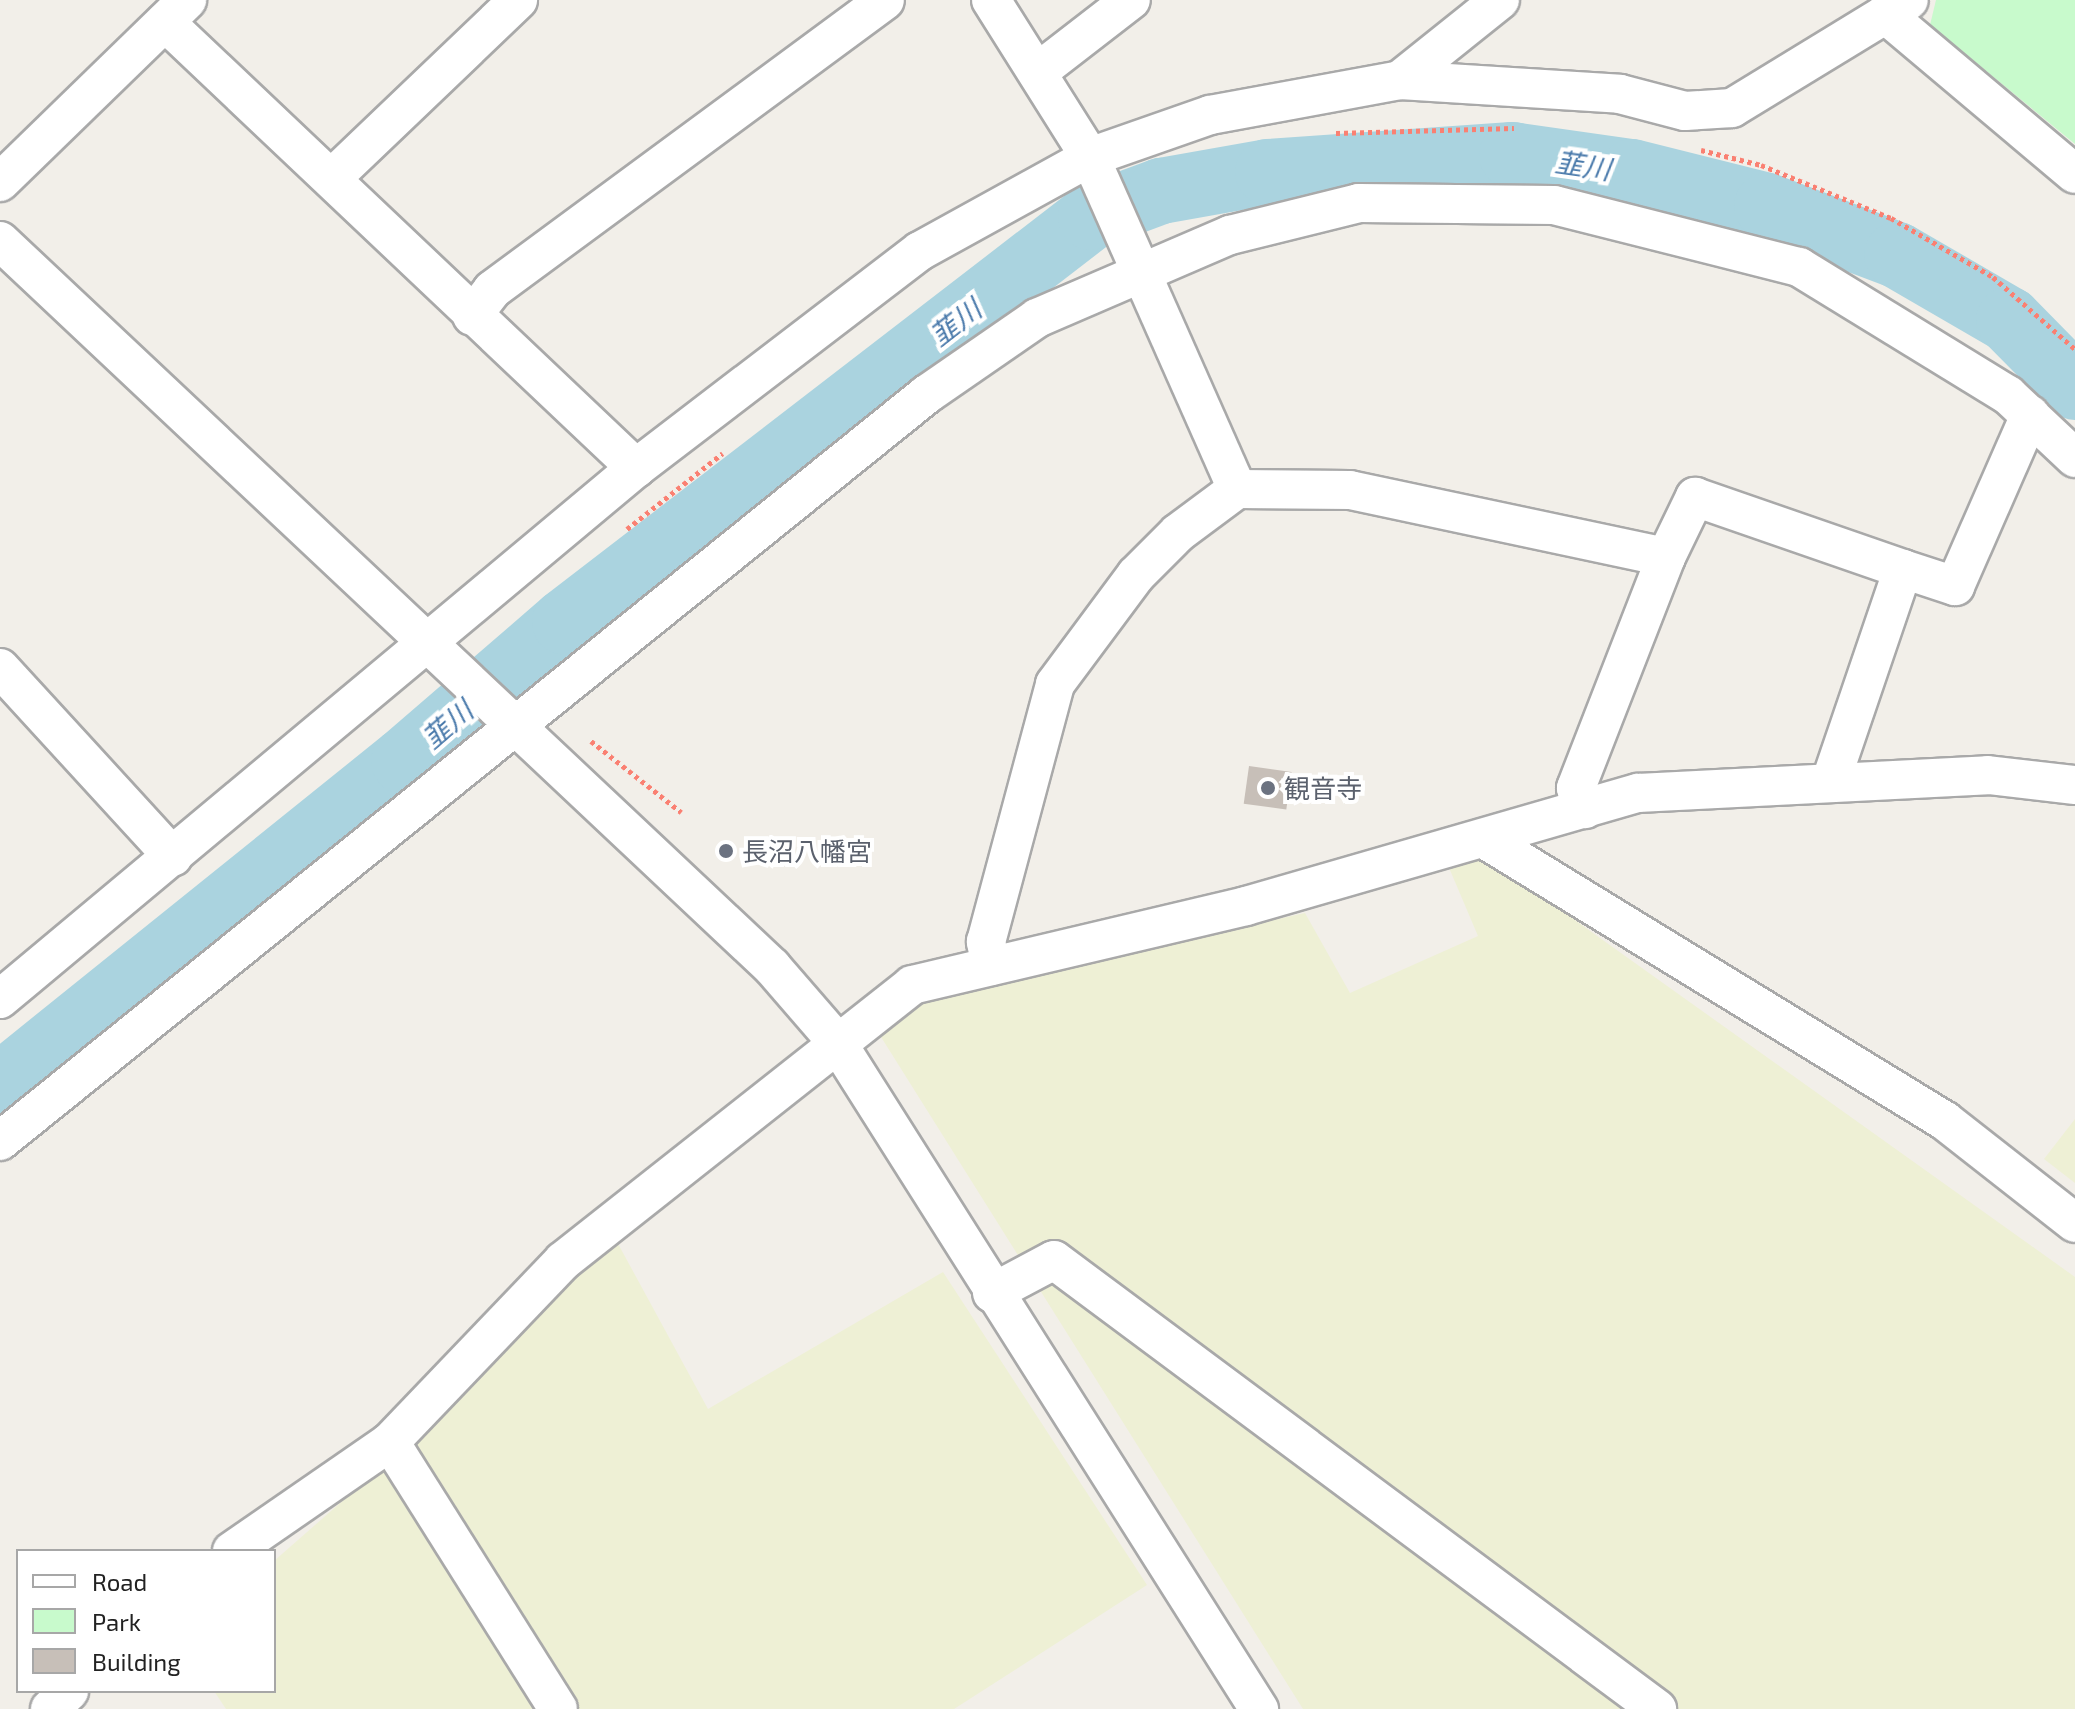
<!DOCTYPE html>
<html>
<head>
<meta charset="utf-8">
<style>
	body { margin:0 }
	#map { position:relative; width:2075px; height:1709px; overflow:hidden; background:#f2efe9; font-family:"Exo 2","Noto Sans JP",sans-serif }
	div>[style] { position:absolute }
	.farmland>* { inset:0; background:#eef0d5 }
	.park>* { inset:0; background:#c8facc }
	.river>* { height:66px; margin:-33px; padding:0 33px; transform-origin:33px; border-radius:33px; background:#aad3df }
	.building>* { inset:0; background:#c7bfb8; transform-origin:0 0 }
	.path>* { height:5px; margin-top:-2.5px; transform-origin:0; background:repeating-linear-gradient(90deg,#fa8072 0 4px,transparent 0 8px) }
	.roads { filter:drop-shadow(2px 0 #a9a9a9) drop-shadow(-2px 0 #a9a9a9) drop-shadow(0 2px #a9a9a9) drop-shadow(0 -2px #a9a9a9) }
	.minor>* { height:38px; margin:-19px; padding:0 19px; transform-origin:19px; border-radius:19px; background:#fff }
	.dots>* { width:22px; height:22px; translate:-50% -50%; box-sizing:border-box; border:4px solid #fff; border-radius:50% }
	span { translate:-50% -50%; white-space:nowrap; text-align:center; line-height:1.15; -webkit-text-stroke:8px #fff; paint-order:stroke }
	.worship-label { font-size:26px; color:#5b616d }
	.left { translate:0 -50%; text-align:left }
	.water-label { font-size:28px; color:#4a7aab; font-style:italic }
	.legend { position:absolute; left:16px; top:1549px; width:260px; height:144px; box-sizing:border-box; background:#fff; border:2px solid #a7a7a7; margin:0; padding:10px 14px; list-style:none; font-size:24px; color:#222 }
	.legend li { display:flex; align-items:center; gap:16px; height:40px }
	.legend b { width:40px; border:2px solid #a7a7a7 }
</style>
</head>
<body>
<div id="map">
	<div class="farmland">
		<div style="clip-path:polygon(1485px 856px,2075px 1277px,2075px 1709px,1303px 1709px,876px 1029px,914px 999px,1305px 913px,1350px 993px,1478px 936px,1447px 863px)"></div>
		<div style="clip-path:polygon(2075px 1119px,2075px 1183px,2044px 1159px)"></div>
		<div style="clip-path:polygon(616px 1240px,708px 1409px,943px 1272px,1147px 1585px,954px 1709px,226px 1709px,214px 1691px,274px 1691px,274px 1561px,412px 1440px,573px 1275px)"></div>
	</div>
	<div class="park">
		<div style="clip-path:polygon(1936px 0,2075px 0,2075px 144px,1930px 25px)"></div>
	</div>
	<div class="river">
		<div style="left:0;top:1086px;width:518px;rotate:-38.82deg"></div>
		<div style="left:404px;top:761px;width:213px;rotate:-40.8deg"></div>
		<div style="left:565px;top:622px;width:664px;rotate:-37.59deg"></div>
		<div style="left:1091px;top:217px;width:75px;rotate:-20.4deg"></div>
		<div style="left:1161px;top:191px;width:109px;rotate:-10.1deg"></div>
		<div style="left:1268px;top:172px;width:245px;rotate:-4deg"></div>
		<div style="left:1512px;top:155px;width:121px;rotate:8.1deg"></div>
		<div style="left:1632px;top:172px;width:139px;rotate:14.1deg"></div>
		<div style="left:1767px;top:206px;width:139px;rotate:20.7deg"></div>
		<div style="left:1897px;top:255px;width:129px;rotate:30.1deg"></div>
		<div style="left:2009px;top:320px;width:94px;rotate:45.4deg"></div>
	</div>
	<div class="building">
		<div style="left:1249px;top:766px;width:43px;height:38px;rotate:8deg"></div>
	</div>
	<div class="path">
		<div style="left:1336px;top:133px;width:178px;rotate:-1.6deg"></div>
		<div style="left:1701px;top:150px;width:62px;rotate:14deg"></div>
		<div style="left:1761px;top:165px;width:140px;rotate:22.2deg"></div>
		<div style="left:1891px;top:218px;width:118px;rotate:30deg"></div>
		<div style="left:1993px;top:277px;width:109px;rotate:41.3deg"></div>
		<div style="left:627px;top:529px;width:122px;rotate:-38.4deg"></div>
		<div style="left:591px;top:741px;width:115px;rotate:38.3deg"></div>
	</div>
	<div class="roads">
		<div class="minor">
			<div style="left:991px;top:0;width:186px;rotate:57.8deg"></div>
			<div style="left:1090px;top:157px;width:363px;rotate:66.1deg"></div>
			<div style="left:1237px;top:489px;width:113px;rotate:0.5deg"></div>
			<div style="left:1350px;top:490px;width:323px;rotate:12deg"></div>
			<div style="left:1666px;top:557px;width:248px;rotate:111.3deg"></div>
			<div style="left:1576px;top:788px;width:23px;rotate:67deg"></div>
			<div style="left:1885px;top:14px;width:248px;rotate:40.1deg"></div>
			<div style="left:165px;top:22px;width:649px;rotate:43.44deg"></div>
			<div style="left:1039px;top:71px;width:116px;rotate:-37.7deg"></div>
			<div style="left:1400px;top:80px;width:128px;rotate:-38.7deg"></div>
			<div style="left:333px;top:177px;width:256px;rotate:-43.7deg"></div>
			<div style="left:0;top:182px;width:261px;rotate:-44.2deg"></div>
			<div style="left:0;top:241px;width:1060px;rotate:43.24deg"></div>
			<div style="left:772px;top:967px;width:98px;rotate:49.1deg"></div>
			<div style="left:836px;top:1041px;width:791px;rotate:57.66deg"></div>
			<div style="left:472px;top:316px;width:33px;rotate:-52deg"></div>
			<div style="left:492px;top:290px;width:488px;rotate:-36.4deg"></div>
			<div style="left:1666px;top:557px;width:67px;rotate:-64.2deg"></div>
			<div style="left:1695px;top:497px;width:220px;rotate:19.1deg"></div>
			<div style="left:1903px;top:569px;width:223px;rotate:108.8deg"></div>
			<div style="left:1903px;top:569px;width:55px;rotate:18.1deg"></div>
			<div style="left:1955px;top:586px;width:187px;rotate:-66.3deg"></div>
			<div style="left:0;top:668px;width:256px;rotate:47.5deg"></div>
			<div style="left:1486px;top:840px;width:538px;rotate:31.47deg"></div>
			<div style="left:1945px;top:1121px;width:165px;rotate:38.1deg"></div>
			<div style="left:991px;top:966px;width:25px;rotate:-102deg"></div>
			<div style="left:986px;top:942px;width:267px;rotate:-75deg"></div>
			<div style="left:1055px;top:684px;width:136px;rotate:-53.4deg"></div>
			<div style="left:1136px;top:575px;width:59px;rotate:-45deg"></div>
			<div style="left:1178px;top:533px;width:74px;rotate:-36.7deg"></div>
			<div style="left:0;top:999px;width:829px;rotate:-39.86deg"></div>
			<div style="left:636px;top:468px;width:357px;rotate:-37.4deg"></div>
			<div style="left:920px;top:251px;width:194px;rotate:-28.9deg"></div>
			<div style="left:1090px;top:157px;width:127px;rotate:-19.3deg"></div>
			<div style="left:1210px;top:115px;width:193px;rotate:-10.4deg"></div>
			<div style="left:1400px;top:80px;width:220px;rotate:3.6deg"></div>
			<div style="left:1620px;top:94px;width:67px;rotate:14.7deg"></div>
			<div style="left:1685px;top:111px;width:47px;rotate:-3.7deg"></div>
			<div style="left:1732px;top:108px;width:207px;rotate:-31.4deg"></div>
			<div style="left:0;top:1141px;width:1191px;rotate:-38.86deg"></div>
			<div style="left:927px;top:394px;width:134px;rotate:-34.6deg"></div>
			<div style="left:1037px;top:318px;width:210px;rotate:-23.3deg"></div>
			<div style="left:1230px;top:235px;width:133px;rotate:-13.9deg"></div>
			<div style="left:1359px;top:203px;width:195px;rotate:0.6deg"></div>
			<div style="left:1554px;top:205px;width:253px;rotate:14.2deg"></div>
			<div style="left:1799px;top:267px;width:245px;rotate:31.5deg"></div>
			<div style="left:2008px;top:395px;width:92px;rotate:43.2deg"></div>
			<div style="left:992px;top:1293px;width:70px;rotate:-28deg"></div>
			<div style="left:1054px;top:1260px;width:752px;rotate:36.67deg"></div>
			<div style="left:390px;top:1442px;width:315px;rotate:57.8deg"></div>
			<div style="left:232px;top:1551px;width:192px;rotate:-34.6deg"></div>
			<div style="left:390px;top:1442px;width:250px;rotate:-46.3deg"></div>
			<div style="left:563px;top:1261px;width:445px;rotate:-38.3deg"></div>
			<div style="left:912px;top:985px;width:343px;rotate:-13.3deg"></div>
			<div style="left:1246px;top:906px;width:408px;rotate:-16.1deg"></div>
			<div style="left:1638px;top:793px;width:350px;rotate:-2.9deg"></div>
			<div style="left:1988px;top:775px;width:88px;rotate:6.6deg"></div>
			<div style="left:50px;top:1709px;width:26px;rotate:-43deg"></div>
		</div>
	</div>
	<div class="dots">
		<div style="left:1268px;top:788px;background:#6b7280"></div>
		<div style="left:726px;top:851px;background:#6b7280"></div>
	</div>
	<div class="worship-label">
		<span class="left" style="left:1284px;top:788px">観音寺</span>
		<span class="left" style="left:742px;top:851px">長沼八幡宮</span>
	</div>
	<div class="water-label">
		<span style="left:1583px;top:165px;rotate:8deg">韮川</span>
		<span style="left:955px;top:322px;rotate:-38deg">韮川</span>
		<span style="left:447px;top:724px;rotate:-41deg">韮川</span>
	</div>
	<ul class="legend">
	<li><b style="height:10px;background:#fff"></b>Road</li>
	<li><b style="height:22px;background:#c8facc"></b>Park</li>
	<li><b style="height:22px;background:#c7bfb8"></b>Building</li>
	</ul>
</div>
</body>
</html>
